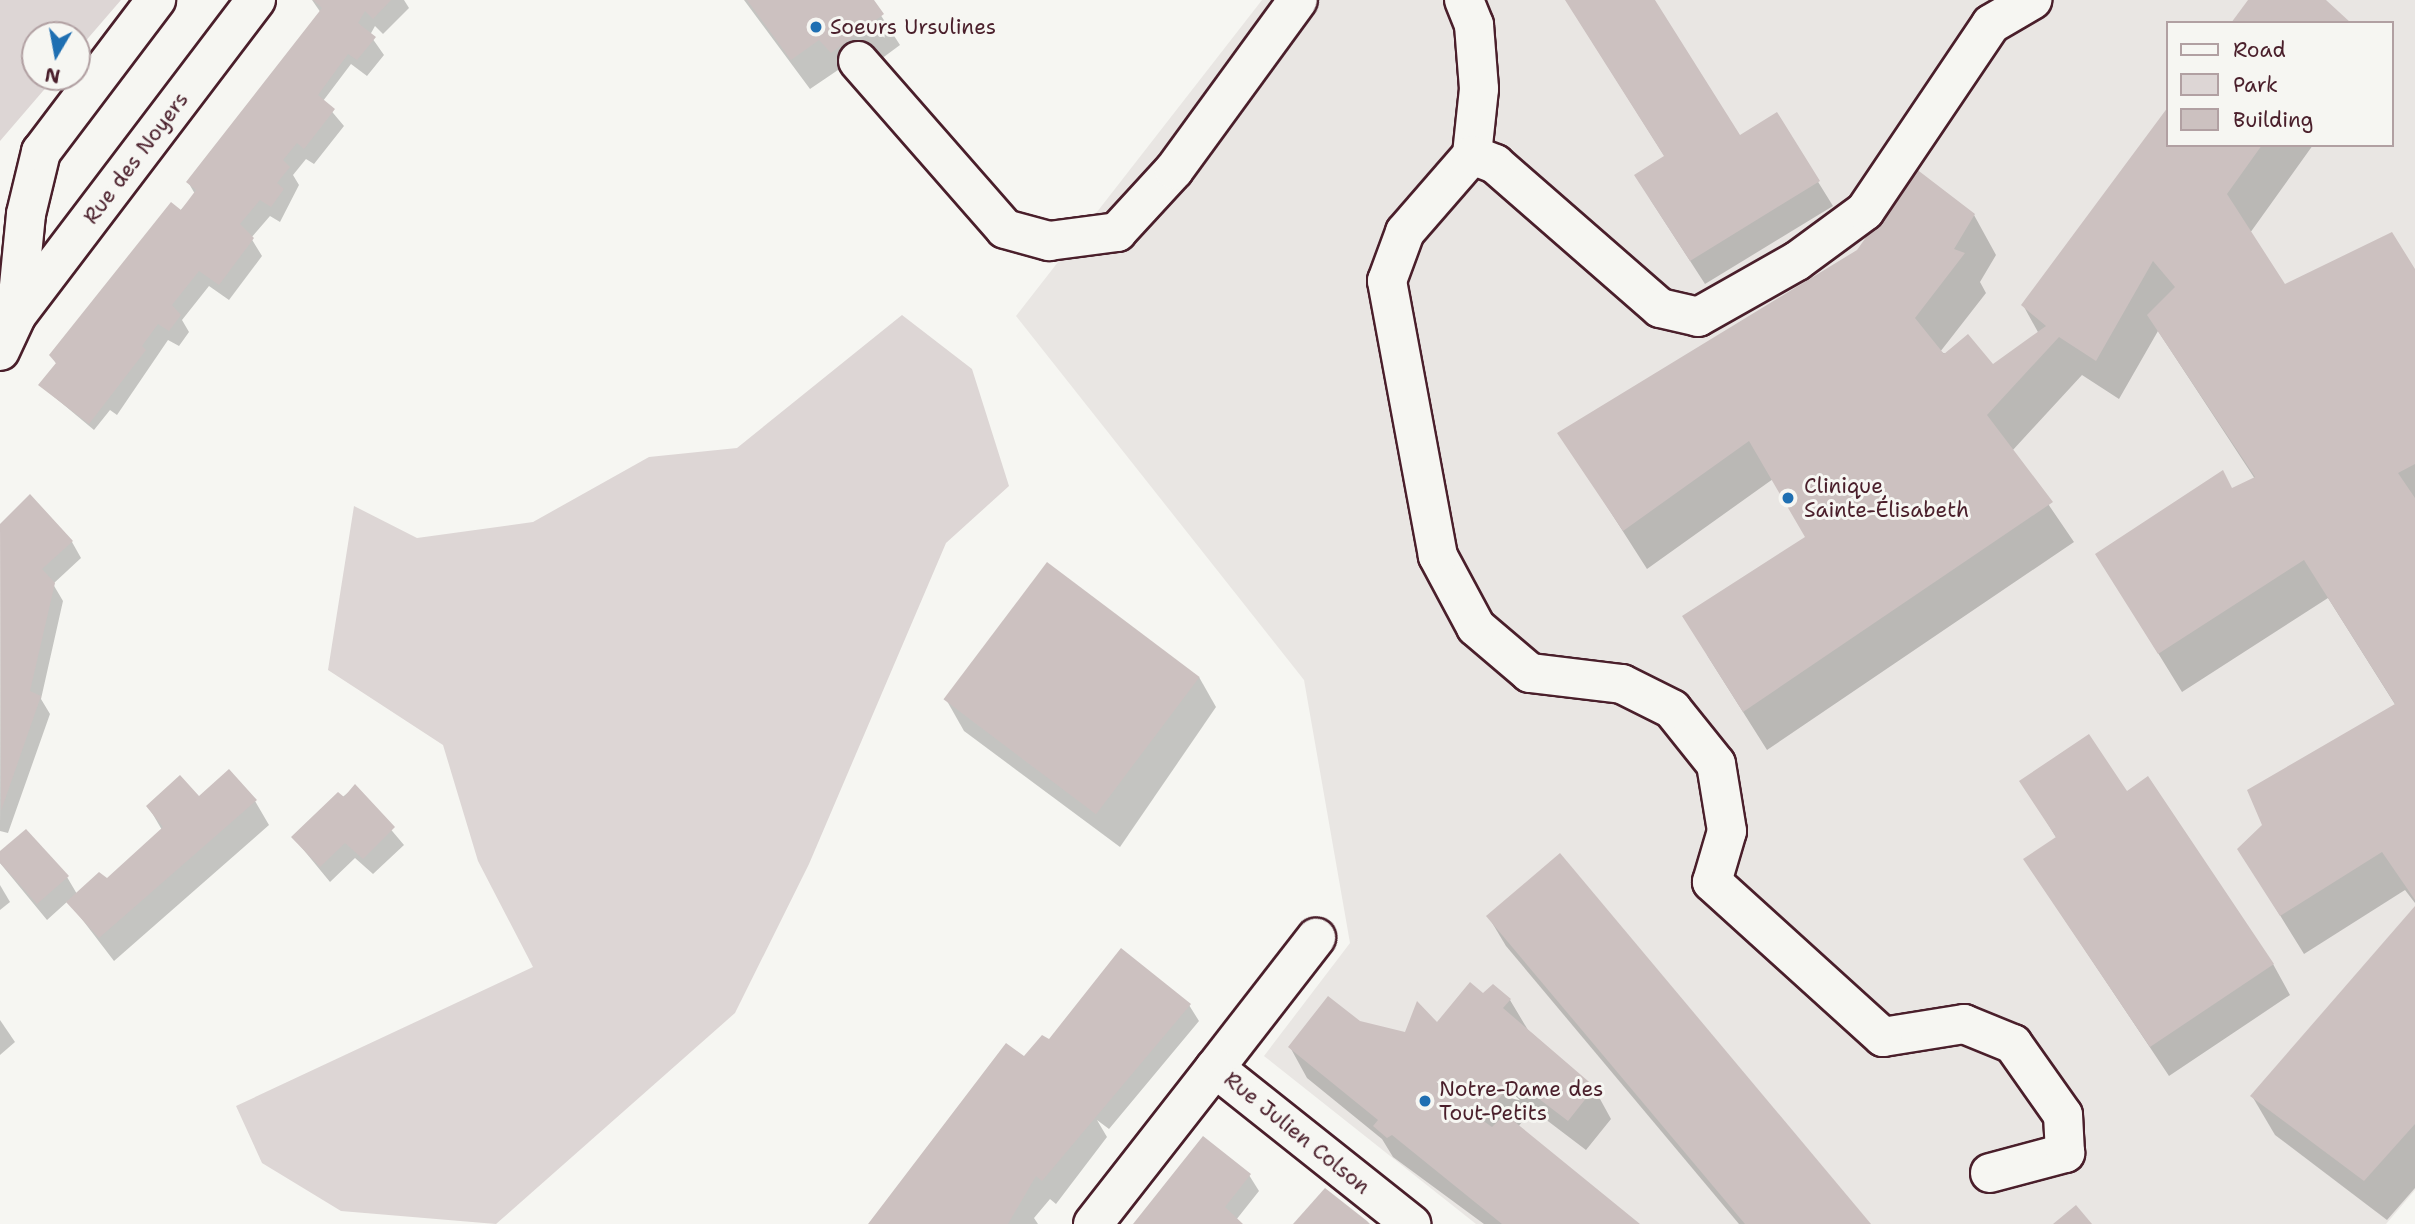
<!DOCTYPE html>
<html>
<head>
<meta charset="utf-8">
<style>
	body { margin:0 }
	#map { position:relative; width:2415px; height:1224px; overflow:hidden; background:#f6f6f2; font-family:"Shantell Sans",sans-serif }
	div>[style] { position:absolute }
	.built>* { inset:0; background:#e9e6e3 }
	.green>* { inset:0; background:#ddd6d5 }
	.shadow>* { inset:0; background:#0003 }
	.building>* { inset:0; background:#ccc1c0; transform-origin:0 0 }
	.roads { filter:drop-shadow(2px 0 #4a1f2b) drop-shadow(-2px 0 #4a1f2b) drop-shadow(0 2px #4a1f2b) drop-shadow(0 -2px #4a1f2b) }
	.minor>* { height:38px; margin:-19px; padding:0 19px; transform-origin:19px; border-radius:19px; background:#f6f6f2 }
	.dots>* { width:19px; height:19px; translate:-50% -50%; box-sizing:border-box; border:4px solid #f6f6f2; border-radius:50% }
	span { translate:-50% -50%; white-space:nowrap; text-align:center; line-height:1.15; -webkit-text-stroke:6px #f6f6f2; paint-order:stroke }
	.poi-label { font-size:21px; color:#4a1f2b }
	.left { translate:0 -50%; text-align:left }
	.street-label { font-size:21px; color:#4a1f2b }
	.legend { position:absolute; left:2166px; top:21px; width:228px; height:126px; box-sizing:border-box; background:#f6f6f2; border:2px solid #b1a0a2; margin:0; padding:9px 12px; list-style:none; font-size:21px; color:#4a1f2b }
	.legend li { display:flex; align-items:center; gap:14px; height:35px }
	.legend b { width:35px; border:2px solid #b1a0a2 }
	.north { position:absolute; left:21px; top:21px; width:70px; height:70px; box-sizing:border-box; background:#f6f6f2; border:2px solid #b1a0a2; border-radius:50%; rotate:190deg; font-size:19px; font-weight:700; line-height:28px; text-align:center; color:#4a1f2b }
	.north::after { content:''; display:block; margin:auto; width:24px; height:32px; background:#1f6fb2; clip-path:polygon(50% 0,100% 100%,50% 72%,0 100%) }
</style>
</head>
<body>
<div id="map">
	<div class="built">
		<div style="clip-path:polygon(evenodd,1262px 0,2415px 0,2415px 1190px,2386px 1224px,1476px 1224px,1264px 1056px,1350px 943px,1304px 680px,1016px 316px,1262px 0,2168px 23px,2392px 23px,2392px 145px,2168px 145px,2168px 23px)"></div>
	</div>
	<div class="green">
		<div style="clip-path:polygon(0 0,121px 0,77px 51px,77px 35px,35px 35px,35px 77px,55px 77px,0 141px)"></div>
		<div style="clip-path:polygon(902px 315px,972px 369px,1009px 486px,946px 543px,809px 864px,735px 1013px,496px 1224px,341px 1211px,262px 1163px,236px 1106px,533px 967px,478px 861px,443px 745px,328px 670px,354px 506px,417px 538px,533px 522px,649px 457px,737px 448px)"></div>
	</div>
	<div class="shadow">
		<div style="clip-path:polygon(312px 0,404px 0,409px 8px,383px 34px,375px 26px,370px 35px,384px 55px,367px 76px,351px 64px,323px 101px,344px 126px,314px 164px,306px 159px,293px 175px,299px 185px,280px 222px,270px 216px,251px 238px,262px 256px,229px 300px,209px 286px,182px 320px,189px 332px,179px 346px,168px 340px,117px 415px,110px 410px,94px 430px,40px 385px,57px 365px,51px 355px,195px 194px,188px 182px,321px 13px)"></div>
		<div style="clip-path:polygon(744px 0,871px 0,900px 45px,850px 82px,838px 70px,810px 89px)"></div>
		<div style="clip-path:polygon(1566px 0,1653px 0,1739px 138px,1776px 114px,1833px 206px,1705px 284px,1650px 199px,1665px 157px)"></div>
		<div style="clip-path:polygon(2168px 110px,2168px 145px,2313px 145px,2250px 233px,2284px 286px,2415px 272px,2415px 903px,2405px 890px,2304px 954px,2239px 849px,2396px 706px,2328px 598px,2182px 692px,2097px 554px,2255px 479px,2158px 331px,2119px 399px,2082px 375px,2012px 451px,2074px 542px,1767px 750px,1707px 655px,1807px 538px,1773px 479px,1647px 569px,1560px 433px,1974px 215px,1996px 255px,1980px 282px,1986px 293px,1940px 352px,1993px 366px,2039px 334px,2023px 305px)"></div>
		<div style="clip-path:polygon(1px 526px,72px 542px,81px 558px,53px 584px,63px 601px,41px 699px,50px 714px,8px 833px,0 831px)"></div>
		<div style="clip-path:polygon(1199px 677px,1216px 707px,1120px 847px,964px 731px,947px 701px)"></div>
		<div style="clip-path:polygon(2022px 781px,2126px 793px,2273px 964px,2290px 995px,2169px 1076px,2025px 860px,2057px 839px)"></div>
		<div style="clip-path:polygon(355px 787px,404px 845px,373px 874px,355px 858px,330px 882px,293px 837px)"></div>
		<div style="clip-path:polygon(199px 798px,255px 801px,269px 825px,114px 961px,68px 901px,47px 920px,0 863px,0 854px,67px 877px,77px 894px,107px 880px,162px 830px,148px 806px)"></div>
		<div style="clip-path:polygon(0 885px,10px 902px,0 910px)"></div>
		<div style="clip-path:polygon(2415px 909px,2415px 1188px,2387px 1220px,2275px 1135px,2252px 1096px)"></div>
		<div style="clip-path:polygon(1488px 916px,1869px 1224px,1739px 1224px,1506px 946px)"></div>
		<div style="clip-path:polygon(1484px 995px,1510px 1000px,1528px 1030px,1594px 1088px,1611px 1119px,1586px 1150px,1532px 1109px,1518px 1127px,1638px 1224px,1484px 1224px,1393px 1157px,1382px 1139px,1307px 1078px,1290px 1047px,1359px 1023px,1406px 1034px,1437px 1025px)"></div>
		<div style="clip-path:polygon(1189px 1005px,1199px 1021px,1109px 1129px,1097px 1120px,1107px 1137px,1056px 1204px,1050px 1199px,1034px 1218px,1038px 1224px,870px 1224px,1050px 1041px)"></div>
		<div style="clip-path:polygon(0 1020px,15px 1042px,0 1055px)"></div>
		<div style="clip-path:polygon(1249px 1175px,1259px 1191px,1236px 1220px,1240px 1224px,1136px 1224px)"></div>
	</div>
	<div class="building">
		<div style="clip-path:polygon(313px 0,391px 0,373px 19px,365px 11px,358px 23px,376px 37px,357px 60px,348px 54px,318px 95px,335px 109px,304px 149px,297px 143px,283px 160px,290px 167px,277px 183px,284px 189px,271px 207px,260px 200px,240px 224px,254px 238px,219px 285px,199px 271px,172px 305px,181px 315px,169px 331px,158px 324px,142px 346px,146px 350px,89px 424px,38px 385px,56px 363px,49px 355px,171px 202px,181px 210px,196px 190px,186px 182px,322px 8px)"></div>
		<div style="clip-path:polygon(747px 0,874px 0,884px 14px,831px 53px,819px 40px,791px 60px)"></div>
		<div style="clip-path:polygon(1565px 0,1655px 0,1740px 135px,1777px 112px,1820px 181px,1690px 261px,1634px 175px,1664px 156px)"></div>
		<div style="clip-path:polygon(2248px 0,2326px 0,2351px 23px,2231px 23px)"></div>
		<div style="clip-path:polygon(2168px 107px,2168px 145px,2262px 145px,2227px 194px,2285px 284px,2392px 232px,2415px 269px,2415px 464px,2398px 473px,2415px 498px,2415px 900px,2382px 852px,2280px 916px,2237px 849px,2262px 825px,2247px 790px,2395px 704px,2304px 560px,2158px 654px,2095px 554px,2223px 470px,2232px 488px,2255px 477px,2147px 315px,2175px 287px,2153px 261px,2096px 361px,2059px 337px,1987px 415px,2053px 502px,1743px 712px,1682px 616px,1805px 537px,1749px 441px,1623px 531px,1557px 433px,1857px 250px,1915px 168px,1975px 214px,1954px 249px,1965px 253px,1915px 318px,1944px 354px,1968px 334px,1993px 364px,2046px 326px,2021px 305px)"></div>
		<div style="clip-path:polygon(30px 494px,73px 541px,42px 569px,55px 583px,30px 691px,41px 696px,1px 811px,0 524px)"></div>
		<div style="left:1047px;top:562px;width:191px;height:172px;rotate:37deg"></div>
		<div style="clip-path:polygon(2089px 734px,2127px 791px,2148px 776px,2274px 964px,2150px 1047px,2023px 859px,2056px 837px,2019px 781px)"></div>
		<div style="clip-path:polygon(229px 769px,257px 800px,99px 938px,66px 902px,99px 872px,107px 878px,163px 827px,146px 806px,180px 775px,199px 796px)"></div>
		<div style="clip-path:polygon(355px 784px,395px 827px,363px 859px,345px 843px,320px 867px,291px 837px,338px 792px,344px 797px)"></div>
		<div style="clip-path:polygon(26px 829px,69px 876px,37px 904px,0 863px,0 851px)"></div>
		<div style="clip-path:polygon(1560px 853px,1871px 1224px,1745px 1224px,1486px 916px)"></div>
		<div style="clip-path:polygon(2415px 906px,2415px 1124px,2364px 1181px,2250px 1096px)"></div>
		<div style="clip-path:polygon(1121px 948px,1191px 1004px,1042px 1181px,1036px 1176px,1008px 1224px,868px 1224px,1006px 1043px,1024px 1056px,1042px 1035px,1049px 1039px)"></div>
		<div style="clip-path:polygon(1470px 982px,1483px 993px,1493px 984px,1511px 999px,1503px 1008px,1595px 1087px,1568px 1121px,1514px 1080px,1482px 1120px,1492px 1127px,1505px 1114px,1640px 1224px,1502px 1224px,1392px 1135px,1387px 1138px,1373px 1126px,1378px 1120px,1288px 1047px,1328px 996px,1360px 1021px,1405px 1032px,1417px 1001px,1437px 1022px)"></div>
		<div style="clip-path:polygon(1203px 1136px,1251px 1174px,1225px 1207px,1243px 1224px,1133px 1224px)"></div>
		<div style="clip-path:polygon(1325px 1188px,1367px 1221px,1370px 1224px,1293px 1224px)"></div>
		<div style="clip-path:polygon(2076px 1205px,2092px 1224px,2053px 1224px)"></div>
	</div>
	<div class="roads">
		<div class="minor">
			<div style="left:1464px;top:0;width:27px;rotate:68deg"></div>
			<div style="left:1474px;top:25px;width:64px;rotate:85.5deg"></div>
			<div style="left:1479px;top:89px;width:66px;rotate:96.1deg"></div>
			<div style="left:858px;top:61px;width:223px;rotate:48.8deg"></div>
			<div style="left:1005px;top:229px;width:46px;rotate:15.3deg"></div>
			<div style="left:1049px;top:241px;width:69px;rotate:-7.5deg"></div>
			<div style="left:1117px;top:232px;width:84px;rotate:-47.4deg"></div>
			<div style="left:1174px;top:170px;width:210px;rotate:-53.9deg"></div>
			<div style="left:16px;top:316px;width:102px;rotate:-84.4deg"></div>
			<div style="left:26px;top:214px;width:64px;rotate:-76.4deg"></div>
			<div style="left:41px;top:152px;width:191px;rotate:-52.9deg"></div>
			<div style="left:0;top:351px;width:38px;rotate:-65deg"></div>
			<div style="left:16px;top:316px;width:397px;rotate:-52.8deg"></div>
			<div style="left:1215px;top:1068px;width:165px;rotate:-52.2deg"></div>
			<div style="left:1990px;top:1173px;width:78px;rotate:-14.9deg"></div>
			<div style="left:2065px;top:1153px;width:38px;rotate:-93deg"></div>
			<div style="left:2063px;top:1115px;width:87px;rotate:-125.2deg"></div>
			<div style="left:2013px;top:1044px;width:53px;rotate:-157.8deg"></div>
			<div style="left:1964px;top:1024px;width:82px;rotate:170.9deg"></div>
			<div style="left:1883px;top:1037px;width:231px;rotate:-137.8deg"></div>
			<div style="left:1712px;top:882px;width:53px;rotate:-73.6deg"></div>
			<div style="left:1727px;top:831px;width:68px;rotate:-99.3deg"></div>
			<div style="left:1716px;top:764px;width:70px;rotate:-128.7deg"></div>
			<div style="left:1672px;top:709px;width:56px;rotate:-153.4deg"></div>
			<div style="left:1622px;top:684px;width:93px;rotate:-173.2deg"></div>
			<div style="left:1530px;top:673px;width:71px;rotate:-139.6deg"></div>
			<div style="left:1476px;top:627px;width:81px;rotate:-118.2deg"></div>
			<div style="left:1438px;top:556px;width:280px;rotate:-100.5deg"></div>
			<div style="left:1387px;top:281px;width:52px;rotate:-69.8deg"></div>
			<div style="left:1405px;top:232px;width:102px;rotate:-49deg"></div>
			<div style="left:1472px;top:155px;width:25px;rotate:21deg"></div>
			<div style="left:1495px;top:164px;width:219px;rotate:41.1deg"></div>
			<div style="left:1660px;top:308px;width:39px;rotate:13deg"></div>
			<div style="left:1698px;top:317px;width:114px;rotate:-29.5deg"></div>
			<div style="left:1797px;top:261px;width:84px;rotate:-36.3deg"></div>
			<div style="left:1865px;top:211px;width:225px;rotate:-56deg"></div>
			<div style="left:1991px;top:24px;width:48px;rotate:-30.3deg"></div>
			<div style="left:1093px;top:1224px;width:198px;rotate:-52deg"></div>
			<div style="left:1215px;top:1068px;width:251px;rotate:38.5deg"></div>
		</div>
	</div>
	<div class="dots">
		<div style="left:816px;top:27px;background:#1f6fb2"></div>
		<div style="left:1788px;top:498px;background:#1f6fb2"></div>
		<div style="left:1425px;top:1101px;background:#1f6fb2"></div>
	</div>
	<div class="poi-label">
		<span class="left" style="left:830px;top:27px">Soeurs Ursulines</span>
		<span class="left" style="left:1804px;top:498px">Clinique<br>Sainte-Élisabeth</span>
		<span class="left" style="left:1439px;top:1101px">Notre-Dame des<br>Tout-Petits</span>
	</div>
	<div class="street-label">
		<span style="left:136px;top:158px;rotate:-53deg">Rue des Noyers</span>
		<span style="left:1297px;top:1133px;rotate:39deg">Rue Julien Colson</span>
	</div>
	<ul class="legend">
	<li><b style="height:9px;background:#f6f6f2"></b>Road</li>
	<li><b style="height:19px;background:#ddd6d5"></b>Park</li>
	<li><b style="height:19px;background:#ccc1c0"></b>Building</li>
	</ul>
	<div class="north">N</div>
</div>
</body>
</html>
